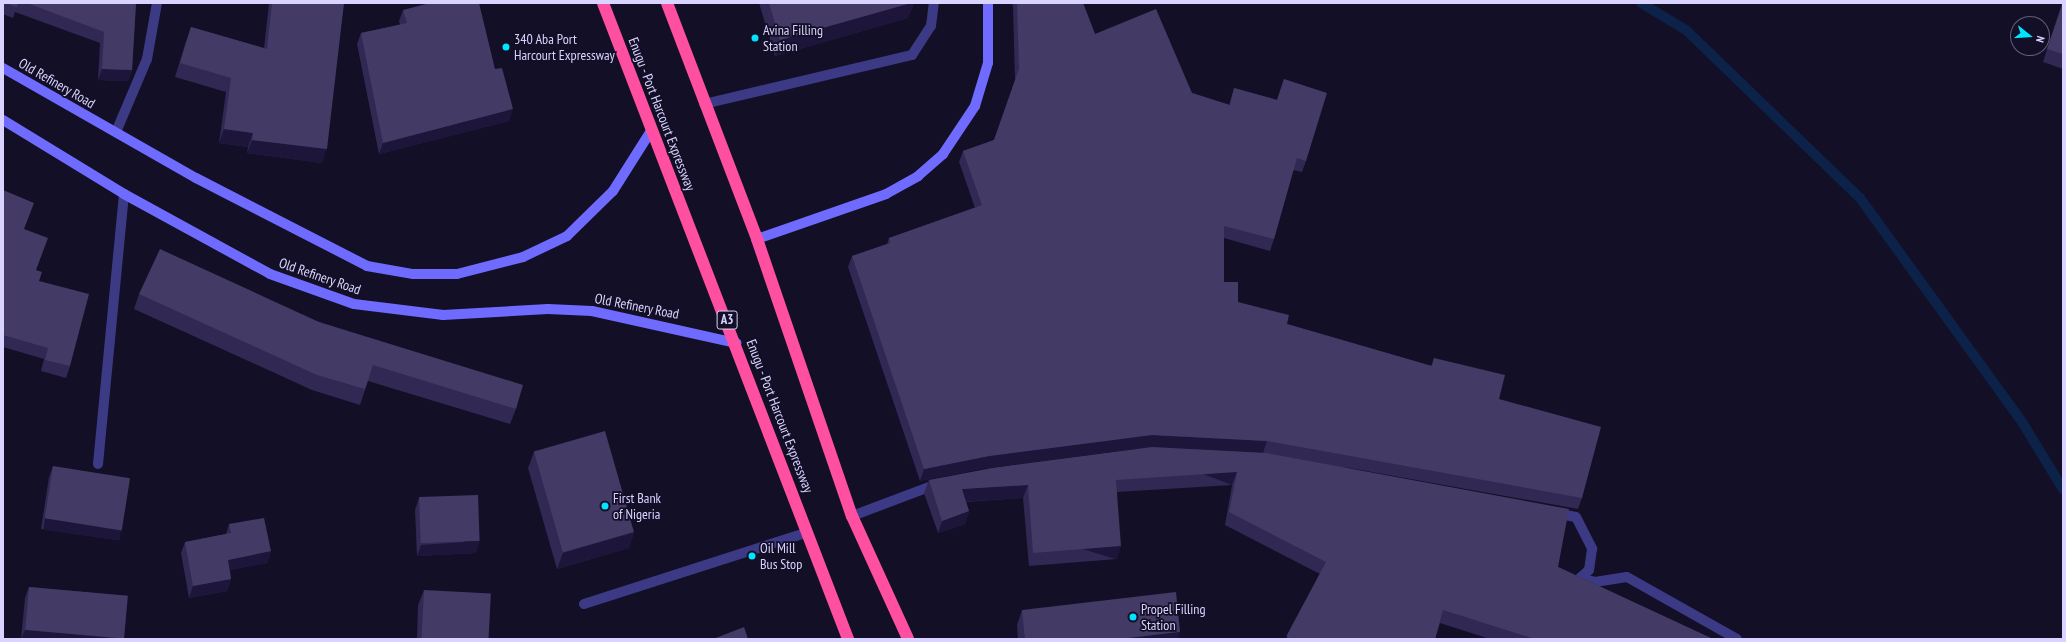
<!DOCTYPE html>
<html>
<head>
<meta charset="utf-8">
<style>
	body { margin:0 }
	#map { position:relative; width:2066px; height:642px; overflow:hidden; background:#130f26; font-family:"PT Sans Narrow",sans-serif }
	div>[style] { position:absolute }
	.stream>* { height:10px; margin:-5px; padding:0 5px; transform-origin:5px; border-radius:5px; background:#0c2248 }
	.lane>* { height:10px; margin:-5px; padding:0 5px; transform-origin:5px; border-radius:5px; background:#3d3a85 }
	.secondary>* { height:10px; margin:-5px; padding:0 5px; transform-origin:5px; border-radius:5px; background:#6f6bff }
	.highway>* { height:12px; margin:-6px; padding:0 6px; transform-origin:6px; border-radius:6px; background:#ff4fa3 }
	.wall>* { inset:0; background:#312854 }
	.shaded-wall>* { inset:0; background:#1d163a; transform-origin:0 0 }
	.building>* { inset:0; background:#433a66; transform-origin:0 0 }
	.dots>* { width:11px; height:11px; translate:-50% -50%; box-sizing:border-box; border:2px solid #130f26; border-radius:50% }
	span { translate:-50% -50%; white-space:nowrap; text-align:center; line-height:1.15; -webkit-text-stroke:3.5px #130f26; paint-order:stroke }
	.shield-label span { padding:1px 3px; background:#130f26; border:1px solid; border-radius:3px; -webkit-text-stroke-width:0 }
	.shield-label { font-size:13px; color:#d9d4ff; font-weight:700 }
	.poi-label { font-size:14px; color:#d9d4ff }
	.left { translate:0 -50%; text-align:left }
	.street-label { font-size:14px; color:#d9d4ff }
	.frame { position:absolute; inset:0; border:4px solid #d9d4ff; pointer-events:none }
	.north { position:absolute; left:2010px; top:16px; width:40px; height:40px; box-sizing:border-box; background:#130f26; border:1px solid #625e7d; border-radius:50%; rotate:107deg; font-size:11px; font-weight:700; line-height:16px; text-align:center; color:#d9d4ff }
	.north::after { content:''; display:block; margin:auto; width:14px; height:18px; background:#00e5ff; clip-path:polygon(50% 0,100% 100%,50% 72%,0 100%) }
</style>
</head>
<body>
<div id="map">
	<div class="stream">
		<div style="left:1641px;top:3px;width:52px;rotate:31deg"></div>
		<div style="left:1686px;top:30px;width:242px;rotate:44deg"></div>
		<div style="left:1860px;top:198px;width:276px;rotate:54.1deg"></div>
		<div style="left:2022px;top:422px;width:79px;rotate:58.5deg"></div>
	</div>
	<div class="lane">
		<div style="left:704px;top:104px;width:214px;rotate:-13.3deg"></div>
		<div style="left:912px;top:55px;width:35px;rotate:-57deg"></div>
		<div style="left:931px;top:26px;width:23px;rotate:-83deg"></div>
		<div style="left:116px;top:132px;width:79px;rotate:-67deg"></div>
		<div style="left:147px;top:59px;width:57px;rotate:-79.9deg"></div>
		<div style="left:98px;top:464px;width:271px;rotate:-84.5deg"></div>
		<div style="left:1555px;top:513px;width:21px;rotate:11deg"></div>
		<div style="left:1576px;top:517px;width:36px;rotate:63deg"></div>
		<div style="left:1592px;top:549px;width:21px;rotate:98deg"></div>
		<div style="left:1589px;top:570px;width:12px;rotate:138deg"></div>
		<div style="left:1580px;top:578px;width:16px;rotate:15deg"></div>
		<div style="left:1595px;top:582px;width:32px;rotate:-9deg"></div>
		<div style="left:1627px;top:577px;width:126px;rotate:29.4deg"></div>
		<div style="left:852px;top:516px;width:94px;rotate:-20.6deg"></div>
		<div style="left:584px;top:604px;width:235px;rotate:-17.8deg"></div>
	</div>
	<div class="secondary">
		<div style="left:3px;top:68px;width:222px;rotate:29.7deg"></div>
		<div style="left:196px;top:178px;width:192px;rotate:27.2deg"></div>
		<div style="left:367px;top:266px;width:47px;rotate:9.9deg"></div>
		<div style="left:413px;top:274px;width:44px"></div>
		<div style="left:457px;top:274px;width:68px;rotate:-14.4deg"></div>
		<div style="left:523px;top:257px;width:49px;rotate:-25.5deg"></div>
		<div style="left:567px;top:236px;width:64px;rotate:-44.4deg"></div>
		<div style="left:613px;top:191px;width:71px;rotate:-57.7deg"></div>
		<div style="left:3px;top:120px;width:142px;rotate:31.4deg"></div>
		<div style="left:124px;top:194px;width:166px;rotate:28.7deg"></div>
		<div style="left:270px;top:274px;width:89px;rotate:19.7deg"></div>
		<div style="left:354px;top:304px;width:90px;rotate:7deg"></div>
		<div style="left:443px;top:315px;width:105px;rotate:-3.3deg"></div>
		<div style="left:548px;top:309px;width:44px;rotate:2.6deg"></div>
		<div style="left:592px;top:311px;width:148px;rotate:12.5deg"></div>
		<div style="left:757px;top:239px;width:137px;rotate:-19.2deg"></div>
		<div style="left:886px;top:194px;width:37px;rotate:-29deg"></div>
		<div style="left:918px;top:176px;width:33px;rotate:-41deg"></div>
		<div style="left:943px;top:154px;width:58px;rotate:-56.3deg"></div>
		<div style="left:975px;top:106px;width:45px;rotate:-73.2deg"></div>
		<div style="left:988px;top:63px;width:60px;rotate:-90deg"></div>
	</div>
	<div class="highway">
		<div style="left:603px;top:3px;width:682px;rotate:68.93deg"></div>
		<div style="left:667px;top:3px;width:253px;rotate:69.1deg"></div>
		<div style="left:757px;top:239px;width:293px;rotate:71.1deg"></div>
		<div style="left:852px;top:516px;width:135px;rotate:65.5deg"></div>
	</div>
	<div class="wall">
		<div style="clip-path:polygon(3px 3px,136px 3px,132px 70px,128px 81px,98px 80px,100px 43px,15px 12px,13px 18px,3px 14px)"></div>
		<div style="clip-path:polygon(269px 3px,344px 3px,322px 163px,247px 153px,248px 147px,219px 143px,226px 92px,175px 77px,186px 41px,191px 27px,264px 48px)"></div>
		<div style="clip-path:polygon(759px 3px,914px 3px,908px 18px,775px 56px)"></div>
		<div style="clip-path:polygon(1012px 3px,1083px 3px,1095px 34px,1192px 93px,1229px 105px,1234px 88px,1277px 100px,1284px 79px,1306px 161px,1302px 172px,1293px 170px,1274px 239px,1270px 251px,1224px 238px,1224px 282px,1238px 302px,1287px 324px,1431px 366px,1434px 358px,1499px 399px,1582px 498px,1578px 509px,1344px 467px,1713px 639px,1490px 639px,1440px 623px,1435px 639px,1286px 639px,1287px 635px,1320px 574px,1225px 525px,1232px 485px,1117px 492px,1117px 559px,1029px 566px,1023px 498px,966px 502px,969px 511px,965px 524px,938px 533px,924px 493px,929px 480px,1185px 448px,1147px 447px,985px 468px,920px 481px,848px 267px,852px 256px,887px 244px,889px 238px,975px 208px,959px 162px,963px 151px,994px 140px,1015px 80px,1013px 7px)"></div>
		<div style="clip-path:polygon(2062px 3px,2063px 3px,2063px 69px,2043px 62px)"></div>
		<div style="clip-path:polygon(403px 10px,495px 69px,509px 121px,379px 154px,357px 44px,361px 33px,400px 25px,399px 21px)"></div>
		<div style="clip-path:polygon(3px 190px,24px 229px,39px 281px,70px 366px,66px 378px,41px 371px,44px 359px,3px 347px)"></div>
		<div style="clip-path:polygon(139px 294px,319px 322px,516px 409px,510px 424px,368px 381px,360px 405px,312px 390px,134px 309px)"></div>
		<div style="clip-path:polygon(534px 452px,634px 532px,629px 548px,557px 569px,528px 468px)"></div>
		<div style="clip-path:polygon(53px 466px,121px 529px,117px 540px,41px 529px,49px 477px)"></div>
		<div style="clip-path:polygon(419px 498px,476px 553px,417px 556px,415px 510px)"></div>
		<div style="clip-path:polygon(229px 524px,271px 551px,267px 563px,230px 570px,231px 579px,227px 591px,189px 598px,181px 553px,185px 542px,226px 534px)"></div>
		<div style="clip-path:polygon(29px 587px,128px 596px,124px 639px,21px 639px,25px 598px)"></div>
		<div style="clip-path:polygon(424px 590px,488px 639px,417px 639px,418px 605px)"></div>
		<div style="clip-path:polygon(1022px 610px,1178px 639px,1018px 639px,1017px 625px)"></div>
	</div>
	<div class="shaded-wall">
		<div style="clip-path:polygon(911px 3px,914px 3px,908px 18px,775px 56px,780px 40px)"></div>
		<div style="clip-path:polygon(102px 69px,132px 70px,128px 81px,98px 80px)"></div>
		<div style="clip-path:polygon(513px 109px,509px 121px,379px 154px,383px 143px)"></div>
		<div style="clip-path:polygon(224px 129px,253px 133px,248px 147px,219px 143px)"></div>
		<div style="clip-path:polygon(252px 140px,327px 149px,322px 163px,247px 153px)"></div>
		<div style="clip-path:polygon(1152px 435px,1267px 441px,1263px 453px,1147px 447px,985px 468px,920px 481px,924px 469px,989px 456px)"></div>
		<div style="left:1237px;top:472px;width:14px;height:121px;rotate:111deg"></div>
		<div style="clip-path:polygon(1028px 485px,1023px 498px,957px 502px,962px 489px)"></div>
		<div style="clip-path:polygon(969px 511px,965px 524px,938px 533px,942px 521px)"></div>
		<div style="left:45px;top:518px;width:77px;height:12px;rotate:8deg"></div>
		<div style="clip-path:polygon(634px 532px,629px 548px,557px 569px,563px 553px)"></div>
		<div style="clip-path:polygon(480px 541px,476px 553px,417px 556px,421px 545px)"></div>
		<div style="left:1121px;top:546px;width:14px;height:88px;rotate:107deg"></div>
		<div style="clip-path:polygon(271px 551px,267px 563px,224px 571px,228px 560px)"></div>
		<div style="clip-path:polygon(231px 579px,227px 591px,189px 598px,193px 586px)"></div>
		<div style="clip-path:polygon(25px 630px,124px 639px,21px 639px)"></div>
		<div style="clip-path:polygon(1180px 632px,1178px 639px,1119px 639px)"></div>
	</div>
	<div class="building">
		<div style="clip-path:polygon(6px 3px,18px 3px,17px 7px)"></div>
		<div style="clip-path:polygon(27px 3px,136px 3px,132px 70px,102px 69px,104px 32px)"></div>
		<div style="clip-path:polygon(272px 3px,344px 3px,327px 149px,252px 140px,253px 133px,224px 129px,231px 78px,180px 63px,191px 27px,267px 49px)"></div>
		<div style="clip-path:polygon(430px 3px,479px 3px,495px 69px,502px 68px,513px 109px,383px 143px,361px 33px,407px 23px,403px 10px)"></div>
		<div style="clip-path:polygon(769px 3px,911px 3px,780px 40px)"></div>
		<div style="clip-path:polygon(1017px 3px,1083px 3px,1095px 34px,1156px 9px,1192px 93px,1230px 105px,1234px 88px,1277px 100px,1284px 79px,1327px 93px,1306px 161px,1297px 158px,1274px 239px,1224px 226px,1224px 282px,1238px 282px,1238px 302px,1289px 315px,1287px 324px,1432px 366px,1434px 358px,1505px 375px,1499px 399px,1601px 427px,1582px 498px,1267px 441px,1152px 435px,989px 456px,924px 469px,852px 256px,890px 243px,889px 238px,982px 205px,963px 151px,994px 140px,1019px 69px)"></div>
		<div style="clip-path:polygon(2063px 3px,2063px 54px,2047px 49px)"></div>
		<div style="clip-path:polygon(3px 190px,34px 203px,24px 229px,48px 238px,36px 270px,42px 272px,39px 281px,89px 294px,70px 366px,45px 360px,48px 348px,3px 335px)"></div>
		<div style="clip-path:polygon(160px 249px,319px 322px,523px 385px,516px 409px,373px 365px,365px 389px,317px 375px,139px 294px)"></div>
		<div style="left:605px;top:431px;width:105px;height:74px;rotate:74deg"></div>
		<div style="clip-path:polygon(1152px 447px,1266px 453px,1569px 509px,1558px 567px,1713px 639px,1535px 639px,1443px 610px,1435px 639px,1288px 639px,1287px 635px,1326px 562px,1229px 512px,1237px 472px,1116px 480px,1121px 546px,1033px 553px,1028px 485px,962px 489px,969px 511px,942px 521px,929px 480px,992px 468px)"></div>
		<div style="left:53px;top:466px;width:78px;height:53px;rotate:9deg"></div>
		<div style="left:478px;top:495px;width:46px;height:59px;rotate:88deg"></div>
		<div style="clip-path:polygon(264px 518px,271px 551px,228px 560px,231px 579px,193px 586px,185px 542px,231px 533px,229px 524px)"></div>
		<div style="left:29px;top:587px;width:99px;height:43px;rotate:5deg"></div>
		<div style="left:424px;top:590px;width:67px;height:49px;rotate:3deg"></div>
		<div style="clip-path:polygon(1176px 592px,1180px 632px,1119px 639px,1025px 639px,1022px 610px)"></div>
		<div style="clip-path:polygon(744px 627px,748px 639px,713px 639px)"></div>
	</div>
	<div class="dots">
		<div style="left:755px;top:38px;background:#00e5ff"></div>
		<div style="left:506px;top:47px;background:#00e5ff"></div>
		<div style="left:605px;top:506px;background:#00e5ff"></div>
		<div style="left:752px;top:556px;background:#00e5ff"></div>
		<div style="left:1133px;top:617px;background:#00e5ff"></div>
	</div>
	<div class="shield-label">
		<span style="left:727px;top:320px">A3</span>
	</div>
	<div class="poi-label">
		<span class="left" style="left:763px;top:38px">Avina Filling<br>Station</span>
		<span class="left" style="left:514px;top:47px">340 Aba Port<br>Harcourt Expressway</span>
		<span class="left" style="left:613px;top:506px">First Bank<br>of Nigeria</span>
		<span class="left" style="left:760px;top:556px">Oil Mill<br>Bus Stop</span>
		<span class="left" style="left:1141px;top:617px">Propel Filling<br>Station</span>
	</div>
	<div class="street-label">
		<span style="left:57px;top:83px;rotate:30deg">Old Refinery Road</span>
		<span style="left:662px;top:114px;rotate:69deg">Enugu - Port Harcourt Expressway</span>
		<span style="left:320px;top:276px;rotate:19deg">Old Refinery Road</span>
		<span style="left:637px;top:306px;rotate:11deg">Old Refinery Road</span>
		<span style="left:780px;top:416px;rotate:69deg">Enugu - Port Harcourt Expressway</span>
	</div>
	<div class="frame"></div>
	<div class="north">N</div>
</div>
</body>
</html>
